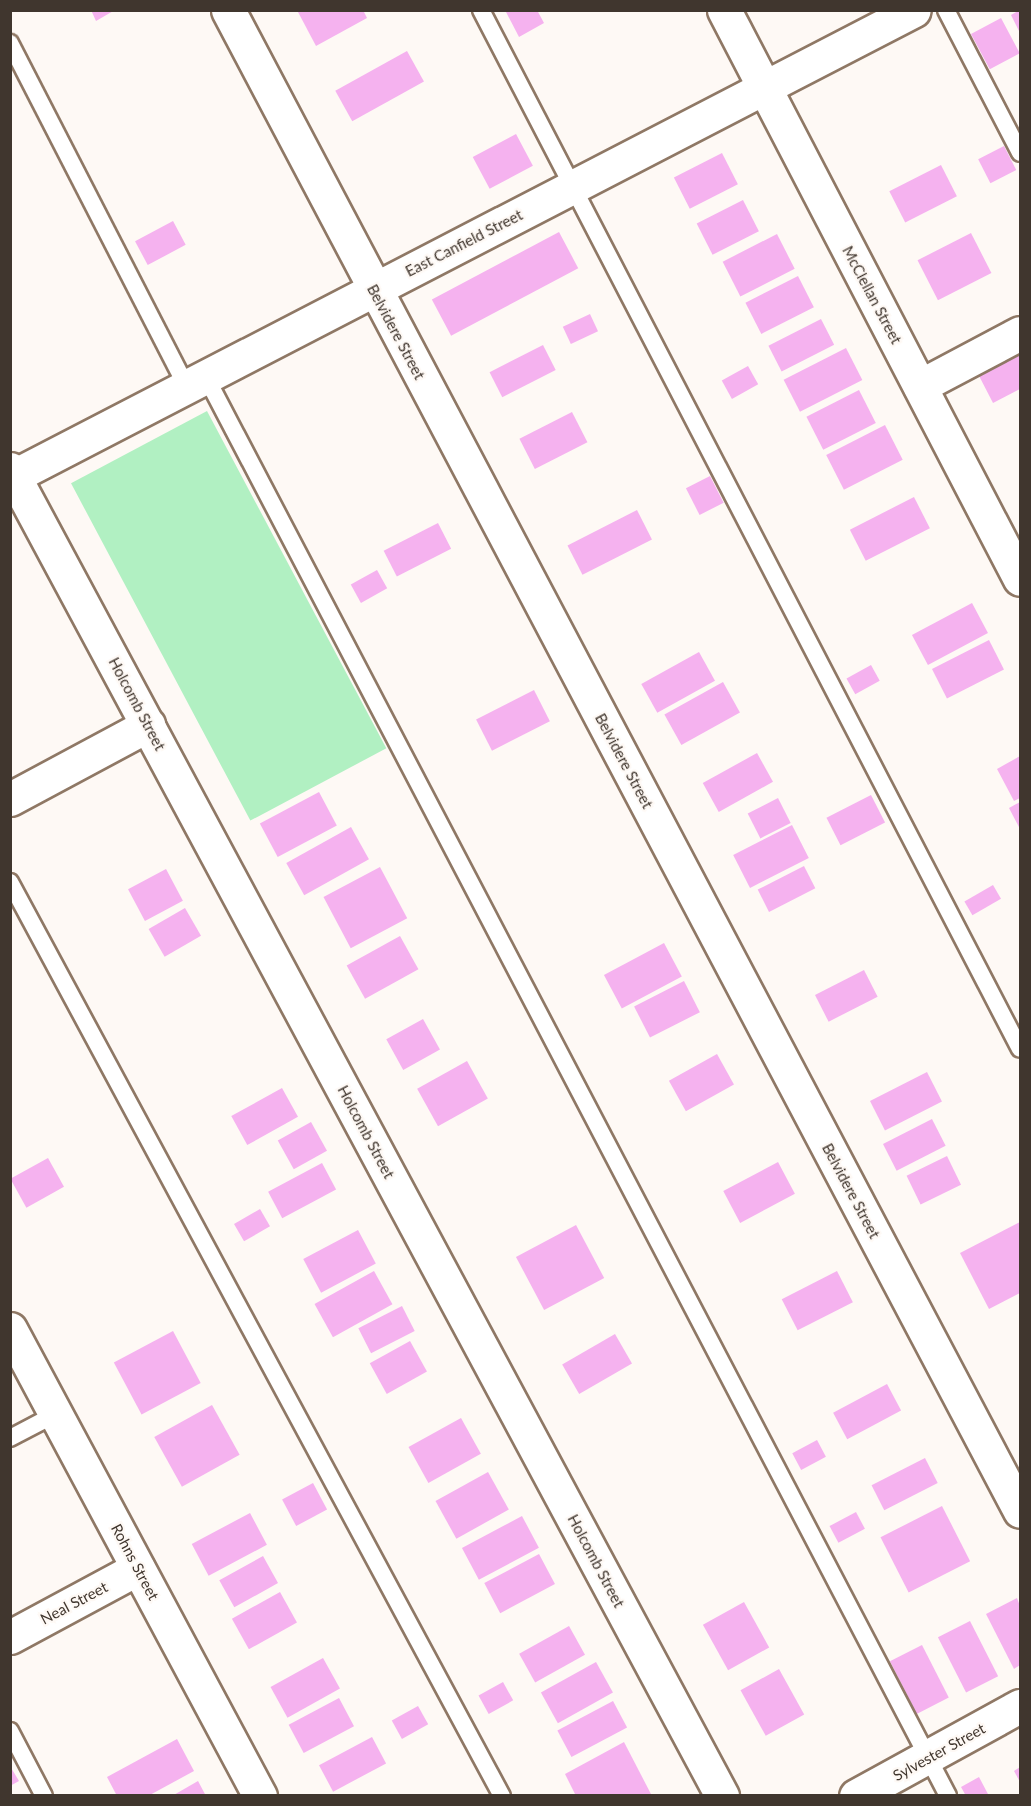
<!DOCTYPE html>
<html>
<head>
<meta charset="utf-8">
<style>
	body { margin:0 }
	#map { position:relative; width:1031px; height:1806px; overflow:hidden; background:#fef9f5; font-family:Lato,sans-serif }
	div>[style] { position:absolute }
	.green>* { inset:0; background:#b1f0c2; transform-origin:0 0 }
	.building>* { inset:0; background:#f5b2ef; transform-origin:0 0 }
	.roads { filter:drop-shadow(2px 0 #8f7865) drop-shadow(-2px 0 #8f7865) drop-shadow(0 2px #8f7865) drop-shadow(0 -2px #8f7865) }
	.lane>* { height:16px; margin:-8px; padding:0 8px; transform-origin:8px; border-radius:8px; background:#fff }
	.street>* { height:33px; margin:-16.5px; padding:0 16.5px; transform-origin:16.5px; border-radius:16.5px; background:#fff }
	.secondary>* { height:33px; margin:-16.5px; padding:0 16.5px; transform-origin:16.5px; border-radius:16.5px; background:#fff }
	span { translate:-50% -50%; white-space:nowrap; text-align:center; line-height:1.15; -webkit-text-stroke:4.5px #fef9f5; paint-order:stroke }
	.street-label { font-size:15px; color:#40362e }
	.frame { position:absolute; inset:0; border:12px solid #40362e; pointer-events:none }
</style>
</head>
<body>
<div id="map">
	<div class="green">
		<div style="left:207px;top:411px;width:382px;height:154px;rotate:62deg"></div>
	</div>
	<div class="building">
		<div style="clip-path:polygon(91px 10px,115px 10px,96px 21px)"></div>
		<div style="clip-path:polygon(301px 10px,363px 10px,367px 18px,316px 46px,298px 12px)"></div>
		<div style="clip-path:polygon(505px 10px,537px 10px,544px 23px,519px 37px)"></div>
		<div style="clip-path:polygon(1020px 10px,1020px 33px,1011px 15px)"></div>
		<div style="left:1001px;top:18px;width:40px;height:34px;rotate:62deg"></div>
		<div style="left:407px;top:51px;width:35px;height:82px;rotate:61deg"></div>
		<div style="left:516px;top:134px;width:36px;height:49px;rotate:62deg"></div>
		<div style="left:1004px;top:146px;width:27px;height:29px;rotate:63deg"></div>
		<div style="left:722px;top:153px;width:35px;height:54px;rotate:63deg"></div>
		<div style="left:941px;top:165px;width:35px;height:58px;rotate:63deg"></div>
		<div style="left:743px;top:200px;width:35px;height:52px;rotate:63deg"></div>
		<div style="left:173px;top:221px;width:27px;height:43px;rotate:62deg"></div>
		<div style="left:559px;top:232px;width:41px;height:144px;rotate:62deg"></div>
		<div style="left:971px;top:233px;width:45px;height:60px;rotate:63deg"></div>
		<div style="left:777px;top:234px;width:39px;height:61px;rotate:63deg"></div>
		<div style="left:798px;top:276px;width:35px;height:59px;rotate:63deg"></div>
		<div style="left:590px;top:314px;width:19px;height:30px;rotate:65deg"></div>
		<div style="left:821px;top:319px;width:29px;height:59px;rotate:63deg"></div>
		<div style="left:543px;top:345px;width:28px;height:60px;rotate:63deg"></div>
		<div style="clip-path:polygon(1020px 347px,1020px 389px,993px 403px,976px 370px)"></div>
		<div style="left:846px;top:348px;width:36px;height:70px;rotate:63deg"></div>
		<div style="left:748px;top:366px;width:21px;height:30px;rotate:61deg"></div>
		<div style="left:859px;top:390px;width:37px;height:59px;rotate:63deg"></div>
		<div style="left:572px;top:412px;width:34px;height:59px;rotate:63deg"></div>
		<div style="left:885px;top:425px;width:39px;height:66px;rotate:63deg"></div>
		<div style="left:710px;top:476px;width:30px;height:27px;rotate:63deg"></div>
		<div style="left:914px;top:497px;width:35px;height:72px;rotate:63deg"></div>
		<div style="left:637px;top:510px;width:33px;height:78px;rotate:63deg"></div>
		<div style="left:438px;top:523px;width:29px;height:61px;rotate:63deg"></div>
		<div style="left:377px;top:570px;width:21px;height:30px;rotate:61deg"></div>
		<div style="left:972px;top:603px;width:34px;height:68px;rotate:62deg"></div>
		<div style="left:989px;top:640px;width:33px;height:64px;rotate:63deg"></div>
		<div style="left:699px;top:652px;width:33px;height:66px;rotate:61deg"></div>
		<div style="left:871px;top:665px;width:18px;height:28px;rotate:61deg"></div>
		<div style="left:723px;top:682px;width:35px;height:67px;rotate:61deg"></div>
		<div style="left:534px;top:690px;width:35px;height:65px;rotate:63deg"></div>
		<div style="left:757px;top:753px;width:33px;height:62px;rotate:61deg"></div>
		<div style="clip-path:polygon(1020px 756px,1020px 798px,1014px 801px,997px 769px)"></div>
		<div style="left:319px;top:792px;width:38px;height:67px;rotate:62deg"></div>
		<div style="left:871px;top:795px;width:31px;height:50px;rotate:63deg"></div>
		<div style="left:778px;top:798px;width:28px;height:34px;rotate:63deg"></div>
		<div style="clip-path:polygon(1020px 802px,1020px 829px,1009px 808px)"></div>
		<div style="left:792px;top:825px;width:37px;height:66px;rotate:63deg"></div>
		<div style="left:351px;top:827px;width:37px;height:74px;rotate:61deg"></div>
		<div style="left:804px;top:866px;width:25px;height:52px;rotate:63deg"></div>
		<div style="left:380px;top:867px;width:58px;height:64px;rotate:62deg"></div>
		<div style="left:166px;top:869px;width:36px;height:43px;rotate:62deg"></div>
		<div style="left:993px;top:885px;width:16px;height:33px;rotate:60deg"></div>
		<div style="left:185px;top:908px;width:32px;height:42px;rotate:60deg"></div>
		<div style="left:400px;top:936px;width:38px;height:61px;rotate:61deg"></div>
		<div style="left:664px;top:943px;width:38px;height:68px;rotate:62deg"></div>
		<div style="left:864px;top:970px;width:30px;height:55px;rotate:63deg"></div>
		<div style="left:684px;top:981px;width:35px;height:56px;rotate:63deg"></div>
		<div style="left:423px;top:1019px;width:35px;height:42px;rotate:61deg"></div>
		<div style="left:717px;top:1054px;width:35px;height:55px;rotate:61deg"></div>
		<div style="left:467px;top:1061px;width:43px;height:57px;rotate:61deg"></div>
		<div style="left:927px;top:1072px;width:33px;height:64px;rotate:63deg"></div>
		<div style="left:282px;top:1088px;width:33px;height:58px;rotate:61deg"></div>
		<div style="left:932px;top:1119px;width:30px;height:55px;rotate:63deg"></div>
		<div style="left:311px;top:1122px;width:33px;height:38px;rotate:61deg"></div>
		<div style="left:947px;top:1156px;width:32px;height:45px;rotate:64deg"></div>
		<div style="left:48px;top:1158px;width:33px;height:43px;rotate:61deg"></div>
		<div style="left:778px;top:1162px;width:36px;height:62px;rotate:62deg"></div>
		<div style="left:322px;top:1163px;width:30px;height:61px;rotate:62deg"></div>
		<div style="left:260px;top:1209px;width:20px;height:30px;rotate:60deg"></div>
		<div style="clip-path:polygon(1020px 1222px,1020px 1293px,989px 1309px,960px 1253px)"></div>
		<div style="left:576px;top:1225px;width:60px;height:68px;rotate:62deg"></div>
		<div style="left:358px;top:1230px;width:38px;height:62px;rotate:62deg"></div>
		<div style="left:374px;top:1271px;width:38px;height:68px;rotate:61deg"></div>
		<div style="left:837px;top:1271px;width:35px;height:62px;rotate:63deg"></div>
		<div style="left:402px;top:1306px;width:28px;height:49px;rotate:63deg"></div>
		<div style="left:173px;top:1331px;width:59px;height:67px;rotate:62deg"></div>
		<div style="left:615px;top:1334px;width:34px;height:61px;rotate:60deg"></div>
		<div style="left:410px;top:1341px;width:35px;height:46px;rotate:61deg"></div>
		<div style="left:887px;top:1384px;width:30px;height:61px;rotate:62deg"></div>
		<div style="left:212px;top:1405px;width:57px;height:66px;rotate:61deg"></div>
		<div style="left:461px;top:1418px;width:41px;height:60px;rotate:61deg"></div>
		<div style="left:817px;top:1440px;width:19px;height:28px;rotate:62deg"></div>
		<div style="left:925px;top:1458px;width:28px;height:60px;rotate:63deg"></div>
		<div style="left:488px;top:1472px;width:43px;height:60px;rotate:61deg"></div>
		<div style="left:313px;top:1483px;width:30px;height:35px;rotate:62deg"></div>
		<div style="left:942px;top:1506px;width:62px;height:69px;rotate:63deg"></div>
		<div style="left:856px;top:1512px;width:19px;height:30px;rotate:62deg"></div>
		<div style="left:250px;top:1513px;width:36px;height:66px;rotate:62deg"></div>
		<div style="left:522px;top:1516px;width:36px;height:68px;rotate:62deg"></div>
		<div style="left:539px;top:1554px;width:34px;height:62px;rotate:62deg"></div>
		<div style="left:263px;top:1556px;width:31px;height:50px;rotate:61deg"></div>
		<div style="left:280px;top:1592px;width:35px;height:55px;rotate:61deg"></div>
		<div style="clip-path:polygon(1017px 1598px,1020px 1606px,1020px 1665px,1014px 1669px,986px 1614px)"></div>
		<div style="left:744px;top:1602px;width:52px;height:47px;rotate:61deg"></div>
		<div style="left:970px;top:1621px;width:62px;height:36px;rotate:63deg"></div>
		<div style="left:569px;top:1626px;width:33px;height:57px;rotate:61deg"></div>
		<div style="left:922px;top:1645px;width:59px;height:36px;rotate:63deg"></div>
		<div style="left:323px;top:1658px;width:35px;height:60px;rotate:61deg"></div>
		<div style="left:596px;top:1662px;width:35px;height:63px;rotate:61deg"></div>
		<div style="left:779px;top:1669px;width:52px;height:44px;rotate:61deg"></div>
		<div style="left:503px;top:1682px;width:21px;height:28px;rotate:61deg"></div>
		<div style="left:339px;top:1698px;width:32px;height:57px;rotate:62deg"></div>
		<div style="left:613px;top:1701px;width:30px;height:63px;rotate:62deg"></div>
		<div style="left:418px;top:1706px;width:21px;height:30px;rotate:61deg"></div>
		<div style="left:372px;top:1737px;width:30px;height:60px;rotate:62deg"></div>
		<div style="clip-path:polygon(177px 1739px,194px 1771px,148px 1796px,117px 1796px,107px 1777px)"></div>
		<div style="clip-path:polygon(624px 1742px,652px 1796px,576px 1796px,565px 1774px)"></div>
		<div style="clip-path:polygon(10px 1766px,19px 1781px,10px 1786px)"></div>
		<div style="clip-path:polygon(1020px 1767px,1020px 1782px,1014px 1771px)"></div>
		<div style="clip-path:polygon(979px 1777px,989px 1796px,966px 1796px,961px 1787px)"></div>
		<div style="clip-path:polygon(198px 1781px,206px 1796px,172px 1796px)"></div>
	</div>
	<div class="roads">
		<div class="lane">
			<div style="left:481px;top:10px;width:1170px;rotate:62.58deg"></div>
			<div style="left:946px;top:10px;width:161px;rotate:62.6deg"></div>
			<div style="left:10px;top:43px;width:387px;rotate:62.8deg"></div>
			<div style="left:206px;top:377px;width:1601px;rotate:62.39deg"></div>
			<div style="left:10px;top:882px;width:1038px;rotate:61.71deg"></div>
			<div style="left:10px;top:1438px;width:52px;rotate:-27.6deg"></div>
			<div style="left:10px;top:1731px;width:73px;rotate:62.4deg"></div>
		</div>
		<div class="street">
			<div style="left:228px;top:10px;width:1697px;rotate:62.18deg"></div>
			<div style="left:920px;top:386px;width:113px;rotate:-27.9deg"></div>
			<div style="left:10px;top:469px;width:1506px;rotate:61.78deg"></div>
			<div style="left:14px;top:476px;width:1013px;rotate:-27.37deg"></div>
			<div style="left:10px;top:799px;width:157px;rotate:-28.2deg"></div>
			<div style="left:10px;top:1329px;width:530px;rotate:61.84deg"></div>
			<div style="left:10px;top:1637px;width:145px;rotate:-28.3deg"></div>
			<div style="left:856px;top:1796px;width:187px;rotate:-28.8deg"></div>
		</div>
		<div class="secondary">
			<div style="left:724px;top:10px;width:641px;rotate:62.52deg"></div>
		</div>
	</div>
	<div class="street-label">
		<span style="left:464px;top:243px;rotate:-27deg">East Canfield Street</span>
		<span style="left:872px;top:295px;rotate:62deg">McClellan Street</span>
		<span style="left:396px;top:332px;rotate:62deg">Belvidere Street</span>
		<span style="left:137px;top:704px;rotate:62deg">Holcomb Street</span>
		<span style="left:624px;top:761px;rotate:62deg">Belvidere Street</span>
		<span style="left:366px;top:1132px;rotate:62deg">Holcomb Street</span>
		<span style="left:851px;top:1191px;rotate:62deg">Belvidere Street</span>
		<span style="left:596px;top:1561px;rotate:62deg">Holcomb Street</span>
		<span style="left:135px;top:1562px;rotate:62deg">Rohns Street</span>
		<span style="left:74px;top:1603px;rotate:-28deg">Neal Street</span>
		<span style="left:939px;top:1752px;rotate:-29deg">Sylvester Street</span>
	</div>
	<div class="frame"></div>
</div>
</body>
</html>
